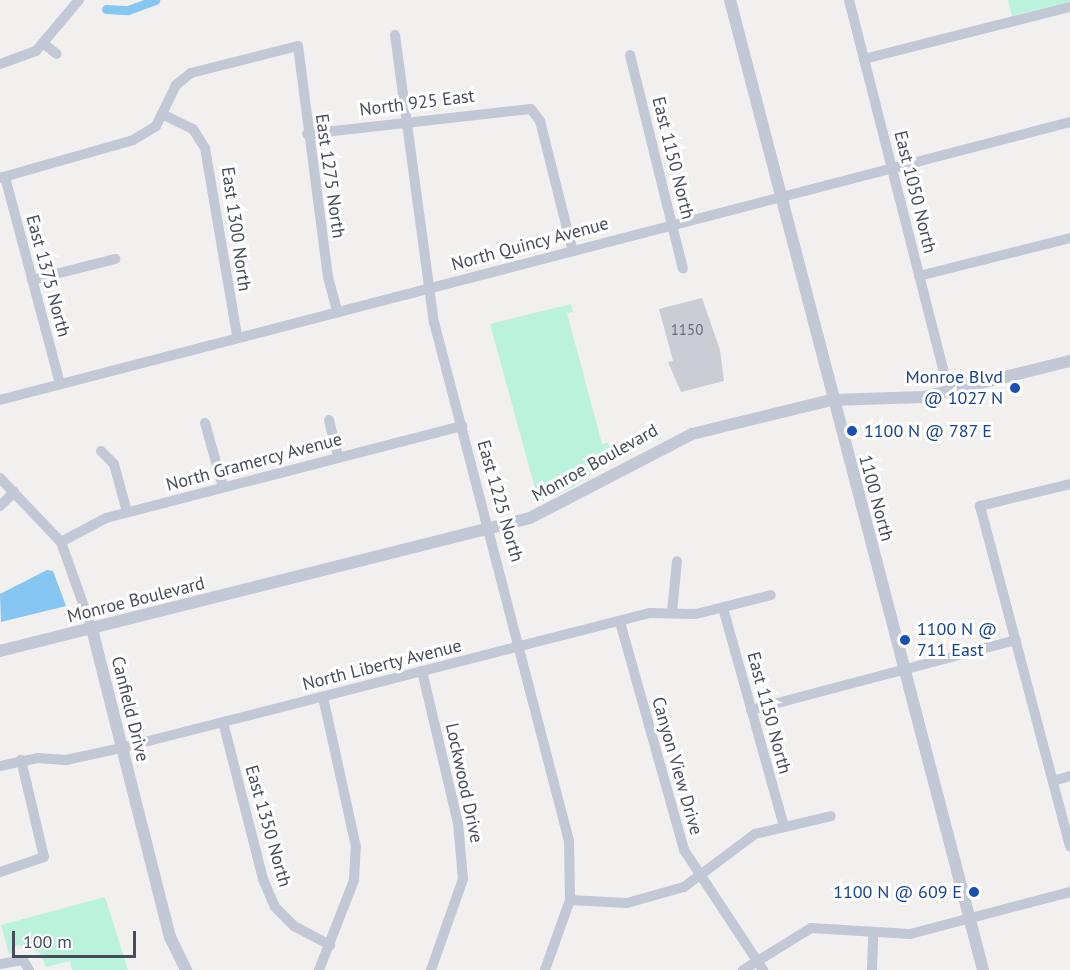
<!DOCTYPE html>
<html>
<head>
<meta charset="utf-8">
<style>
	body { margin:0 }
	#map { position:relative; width:1070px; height:970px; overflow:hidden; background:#f2efef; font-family:"PT Sans",sans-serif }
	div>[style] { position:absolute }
	.green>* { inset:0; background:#bbf2db }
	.water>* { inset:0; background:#85c6f2 }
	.canal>* { height:9px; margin:-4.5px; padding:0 4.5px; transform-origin:4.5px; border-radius:4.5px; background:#85c6f2 }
	.building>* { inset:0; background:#cbcdd5 }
	.minor>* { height:10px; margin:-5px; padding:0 5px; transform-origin:5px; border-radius:5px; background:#c2c8d5 }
	.tertiary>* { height:12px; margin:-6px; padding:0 6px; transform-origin:6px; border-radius:6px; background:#c2c8d5 }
	.dots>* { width:16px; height:16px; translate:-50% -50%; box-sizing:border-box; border:3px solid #fff; border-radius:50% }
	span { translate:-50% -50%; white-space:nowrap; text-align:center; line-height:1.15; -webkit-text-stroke:6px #fff; paint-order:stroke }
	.number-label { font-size:15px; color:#676e7c }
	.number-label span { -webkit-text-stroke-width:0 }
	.street-label { font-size:18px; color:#464e5e }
	.transit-label { font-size:18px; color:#164399 }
	.right { translate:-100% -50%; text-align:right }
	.left { translate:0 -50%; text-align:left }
	.scale { position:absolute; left:12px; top:931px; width:124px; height:27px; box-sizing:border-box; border:3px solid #464e5e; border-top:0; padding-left:8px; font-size:18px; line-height:21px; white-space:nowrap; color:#464e5e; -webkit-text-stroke:4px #fff; paint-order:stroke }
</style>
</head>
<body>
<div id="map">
	<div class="green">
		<div style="clip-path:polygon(1008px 0,1070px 0,1070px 2px,1012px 16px)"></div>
		<div style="clip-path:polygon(571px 304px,573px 312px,567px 313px,602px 444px,608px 443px,615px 456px,573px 487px,539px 503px,490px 324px)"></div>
		<div style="clip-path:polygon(105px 897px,128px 970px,72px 970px,70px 961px,46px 967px,40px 953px,26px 945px,13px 946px,14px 953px,9px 954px,1px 925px)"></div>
	</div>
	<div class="water">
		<div style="clip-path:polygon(47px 570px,53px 571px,66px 606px,1px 622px,0 594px)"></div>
	</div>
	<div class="canal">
		<div style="left:106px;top:9px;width:22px;rotate:3deg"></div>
		<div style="left:128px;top:10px;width:29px;rotate:-20deg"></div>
	</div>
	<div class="building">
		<div style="clip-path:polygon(702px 298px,720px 350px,724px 381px,681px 392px,668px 362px,673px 361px,659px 309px)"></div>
	</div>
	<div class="minor">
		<div style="left:849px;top:0;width:405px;rotate:75.7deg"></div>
		<div style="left:395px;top:35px;width:290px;rotate:82.3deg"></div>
		<div style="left:434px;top:322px;width:536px;rotate:75.42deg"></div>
		<div style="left:569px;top:841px;width:59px;rotate:89deg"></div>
		<div style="left:570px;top:900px;width:74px;rotate:109.7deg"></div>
		<div style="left:44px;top:44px;width:16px;rotate:38deg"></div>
		<div style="left:630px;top:55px;width:220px;rotate:76.1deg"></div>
		<div style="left:864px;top:59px;width:212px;rotate:-14.2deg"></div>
		<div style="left:0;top:64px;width:38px;rotate:-20deg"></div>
		<div style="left:36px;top:51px;width:67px;rotate:-49.9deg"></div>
		<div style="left:162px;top:114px;width:34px;rotate:26deg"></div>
		<div style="left:193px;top:129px;width:22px;rotate:58deg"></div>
		<div style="left:205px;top:148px;width:191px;rotate:80.3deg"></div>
		<div style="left:307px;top:134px;width:225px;rotate:-6.4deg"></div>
		<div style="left:531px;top:109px;width:15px;rotate:53deg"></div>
		<div style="left:540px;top:121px;width:131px;rotate:75.9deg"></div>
		<div style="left:5px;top:177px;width:214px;rotate:75.1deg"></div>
		<div style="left:0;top:178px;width:138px;rotate:-15.9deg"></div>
		<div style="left:133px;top:140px;width:27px;rotate:-31deg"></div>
		<div style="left:156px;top:126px;width:46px;rotate:-64deg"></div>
		<div style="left:176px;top:85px;width:19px;rotate:-39deg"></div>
		<div style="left:191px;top:73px;width:110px;rotate:-14.2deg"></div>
		<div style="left:298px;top:46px;width:233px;rotate:82.6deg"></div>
		<div style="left:328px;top:277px;width:34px;rotate:75deg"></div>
		<div style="left:919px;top:276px;width:156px;rotate:-14.1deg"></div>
		<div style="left:32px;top:280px;width:86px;rotate:-14.2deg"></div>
		<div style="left:0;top:400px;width:1106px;rotate:-14.56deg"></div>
		<div style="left:329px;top:420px;width:38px;rotate:76deg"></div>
		<div style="left:205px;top:423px;width:66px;rotate:74.3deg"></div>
		<div style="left:101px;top:451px;width:18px;rotate:45deg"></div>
		<div style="left:114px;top:464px;width:50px;rotate:74.8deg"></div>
		<div style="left:0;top:478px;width:88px;rotate:46.4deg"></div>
		<div style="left:61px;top:542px;width:92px;rotate:70.4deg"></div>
		<div style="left:1070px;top:484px;width:93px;rotate:166.3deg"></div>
		<div style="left:980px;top:506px;width:352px;rotate:75.2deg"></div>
		<div style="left:0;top:506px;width:20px;rotate:-45deg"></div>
		<div style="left:61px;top:542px;width:51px;rotate:-28.1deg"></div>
		<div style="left:106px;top:518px;width:368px;rotate:-14.5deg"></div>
		<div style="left:723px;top:608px;width:227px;rotate:74.4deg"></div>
		<div style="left:672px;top:612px;width:51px;rotate:-84.4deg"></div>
		<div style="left:620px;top:622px;width:237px;rotate:74.3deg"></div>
		<div style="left:684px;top:850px;width:144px;rotate:56.6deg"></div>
		<div style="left:422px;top:671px;width:156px;rotate:76.7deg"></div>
		<div style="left:458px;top:823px;width:56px;rotate:84.9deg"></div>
		<div style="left:463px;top:879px;width:96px;rotate:109.4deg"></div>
		<div style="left:751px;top:710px;width:274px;rotate:-14.8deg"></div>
		<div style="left:223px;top:722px;width:162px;rotate:75.7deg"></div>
		<div style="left:263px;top:879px;width:30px;rotate:67deg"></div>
		<div style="left:275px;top:907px;width:27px;rotate:45deg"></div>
		<div style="left:294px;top:926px;width:41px;rotate:27.8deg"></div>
		<div style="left:0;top:766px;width:38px;rotate:-12deg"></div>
		<div style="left:37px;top:758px;width:29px;rotate:4deg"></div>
		<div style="left:66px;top:760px;width:56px;rotate:-12.3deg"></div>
		<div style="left:121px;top:748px;width:546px;rotate:-14.32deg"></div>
		<div style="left:650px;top:613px;width:46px;rotate:1.2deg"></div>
		<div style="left:696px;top:614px;width:77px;rotate:-14.2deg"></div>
		<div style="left:1053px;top:781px;width:18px;rotate:-16deg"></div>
		<div style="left:0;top:872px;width:46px;rotate:-18.8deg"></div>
		<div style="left:44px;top:857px;width:100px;rotate:-103.3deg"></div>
		<div style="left:570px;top:900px;width:57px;rotate:3deg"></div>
		<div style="left:627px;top:903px;width:59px;rotate:-15.7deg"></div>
		<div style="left:684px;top:887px;width:89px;rotate:-36.7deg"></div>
		<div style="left:755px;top:834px;width:78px;rotate:-13.3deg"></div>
		<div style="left:0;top:964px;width:23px;rotate:-10deg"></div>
		<div style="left:23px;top:960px;width:12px;rotate:59deg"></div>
		<div style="left:319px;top:970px;width:97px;rotate:-68.7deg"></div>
		<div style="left:354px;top:880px;width:33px;rotate:-87deg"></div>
		<div style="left:356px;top:847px;width:154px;rotate:-102.4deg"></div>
		<div style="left:743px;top:970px;width:80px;rotate:-31.7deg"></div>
		<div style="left:811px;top:928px;width:99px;rotate:3.5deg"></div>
		<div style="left:910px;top:934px;width:165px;rotate:-14.7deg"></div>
		<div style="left:872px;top:970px;width:36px;rotate:-88deg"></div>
	</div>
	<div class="tertiary">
		<div style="left:730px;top:0;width:1002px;rotate:75.38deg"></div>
		<div style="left:92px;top:629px;width:318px;rotate:75.8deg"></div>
		<div style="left:170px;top:937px;width:37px;rotate:64deg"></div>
		<div style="left:0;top:651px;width:546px;rotate:-14.09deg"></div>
		<div style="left:530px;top:518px;width:182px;rotate:-27.4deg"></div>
		<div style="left:692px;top:434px;width:144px;rotate:-13.7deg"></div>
		<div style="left:832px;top:400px;width:92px;rotate:-1.9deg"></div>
		<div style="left:924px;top:397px;width:150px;rotate:-13.9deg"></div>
	</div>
	<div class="dots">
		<div style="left:1015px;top:388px;background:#1a4fb4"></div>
		<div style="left:852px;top:431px;background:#1a4fb4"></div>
		<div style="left:905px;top:640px;background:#1a4fb4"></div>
		<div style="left:974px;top:892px;background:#1a4fb4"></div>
	</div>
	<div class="number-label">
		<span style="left:687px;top:330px">1150</span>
	</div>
	<div class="street-label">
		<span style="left:417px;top:103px;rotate:-7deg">North 925 East</span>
		<span style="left:673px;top:158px;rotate:76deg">East 1150 North</span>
		<span style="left:330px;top:176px;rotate:82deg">East 1275 North</span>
		<span style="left:915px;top:192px;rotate:76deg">East 1050 North</span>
		<span style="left:236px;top:229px;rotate:82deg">East 1300 North</span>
		<span style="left:530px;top:244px;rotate:-15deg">North Quincy Avenue</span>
		<span style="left:48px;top:276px;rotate:75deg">East 1375 North</span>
		<span style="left:254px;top:462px;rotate:-15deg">North Gramercy Avenue</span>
		<span style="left:595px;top:463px;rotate:-29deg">Monroe Boulevard</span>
		<span style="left:876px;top:498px;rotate:75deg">1100 North</span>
		<span style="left:500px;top:501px;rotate:74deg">East 1225 North</span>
		<span style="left:136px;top:600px;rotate:-14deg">Monroe Boulevard</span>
		<span style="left:382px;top:665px;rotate:-14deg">North Liberty Avenue</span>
		<span style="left:130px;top:709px;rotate:76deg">Canfield Drive</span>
		<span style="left:769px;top:713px;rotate:75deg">East 1150 North</span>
		<span style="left:677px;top:766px;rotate:74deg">Canyon View Drive</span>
		<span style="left:464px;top:783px;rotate:78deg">Lockwood Drive</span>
		<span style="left:268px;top:826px;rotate:74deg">East 1350 North</span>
	</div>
	<div class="transit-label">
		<span class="right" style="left:1003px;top:388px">Monroe Blvd<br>@ 1027 N</span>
		<span class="left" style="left:864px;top:431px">1100 N @ 787 E</span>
		<span class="left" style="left:917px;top:640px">1100 N @<br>711 East</span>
		<span class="right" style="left:962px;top:892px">1100 N @ 609 E</span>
	</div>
	<div class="scale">100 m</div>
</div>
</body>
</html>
